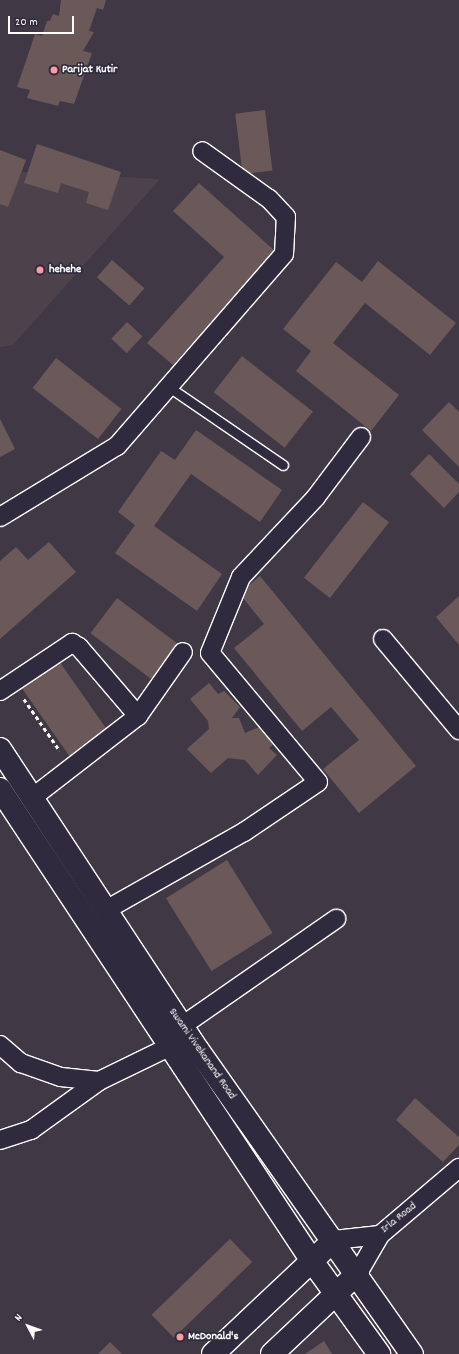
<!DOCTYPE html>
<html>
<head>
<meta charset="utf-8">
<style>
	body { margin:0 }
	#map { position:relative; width:459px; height:1354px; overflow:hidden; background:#413845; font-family:Dekko,sans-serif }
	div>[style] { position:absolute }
	.built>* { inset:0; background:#4d424b }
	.building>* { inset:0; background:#6a5958; transform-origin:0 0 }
	.path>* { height:2.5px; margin-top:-1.25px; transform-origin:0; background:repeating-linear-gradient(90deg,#fff 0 4px,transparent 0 7px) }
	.roads { filter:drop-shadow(1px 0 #fff) drop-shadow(-1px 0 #fff) drop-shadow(0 1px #fff) drop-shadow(0 -1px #fff) }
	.lane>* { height:9px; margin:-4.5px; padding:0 4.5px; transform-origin:4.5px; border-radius:4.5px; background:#2f2a3d }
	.street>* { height:18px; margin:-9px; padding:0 9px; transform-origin:9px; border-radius:9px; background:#2f2a3d }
	.secondary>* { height:22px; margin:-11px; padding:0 11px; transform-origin:11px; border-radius:11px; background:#2f2a3d }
	.primary>* { height:22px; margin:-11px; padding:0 11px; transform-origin:11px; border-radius:11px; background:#2f2a3d }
	.dots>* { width:11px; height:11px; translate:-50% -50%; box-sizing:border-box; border:2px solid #2f2a3d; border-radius:50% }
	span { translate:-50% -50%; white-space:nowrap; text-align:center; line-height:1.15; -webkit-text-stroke:3.5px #2f2a3d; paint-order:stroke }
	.poi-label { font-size:12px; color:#fff; font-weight:700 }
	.left { translate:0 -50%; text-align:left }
	.street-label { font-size:12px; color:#fff }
	.north { position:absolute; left:8px; top:1306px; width:40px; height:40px; -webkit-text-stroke:3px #2f2a3d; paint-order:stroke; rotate:311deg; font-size:11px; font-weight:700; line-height:16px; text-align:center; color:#fff }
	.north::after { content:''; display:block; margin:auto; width:14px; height:18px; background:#fff; clip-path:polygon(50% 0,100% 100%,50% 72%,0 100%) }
	.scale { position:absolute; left:8px; top:16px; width:66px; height:18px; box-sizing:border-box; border:2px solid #fff; border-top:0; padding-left:5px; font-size:12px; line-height:14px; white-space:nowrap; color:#fff; -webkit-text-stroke:3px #2f2a3d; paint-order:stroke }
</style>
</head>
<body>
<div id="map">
	<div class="built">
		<div style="clip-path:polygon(8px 171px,160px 179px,13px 345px,0 347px,0 194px)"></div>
	</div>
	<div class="building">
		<div style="clip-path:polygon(61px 0,106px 0,103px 10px,97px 8px,89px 31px,94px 32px,83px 51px,92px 53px,74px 104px,60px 101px,58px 106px,27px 98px,30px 90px,17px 87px,35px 34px,42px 36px,47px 21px,50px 21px,53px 14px,59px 16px)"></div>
		<div style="left:265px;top:110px;width:61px;height:30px;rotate:83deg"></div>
		<div style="clip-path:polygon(37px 144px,121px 172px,108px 210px,86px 203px,89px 192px,61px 183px,58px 193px,24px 183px)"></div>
		<div style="clip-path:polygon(0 150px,26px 160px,8px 207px,0 204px)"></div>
		<div style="clip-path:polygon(199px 183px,275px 251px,173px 365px,147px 343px,224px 257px,173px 211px)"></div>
		<div style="left:112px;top:260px;width:43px;height:23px;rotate:41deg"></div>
		<div style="clip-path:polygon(378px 261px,456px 323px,430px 355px,365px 303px,333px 343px,399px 395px,371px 431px,296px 371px,311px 351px,283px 329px,336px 262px,362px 282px)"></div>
		<div style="left:127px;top:322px;width:21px;height:23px;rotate:43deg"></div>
		<div style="left:242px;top:356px;width:90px;height:46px;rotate:38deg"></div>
		<div style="left:56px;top:358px;width:83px;height:38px;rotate:38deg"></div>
		<div style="clip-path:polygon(449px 402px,459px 412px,459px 467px,422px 430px)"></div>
		<div style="clip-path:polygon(0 419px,15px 449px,0 457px)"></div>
		<div style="clip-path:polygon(196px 430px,282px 490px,260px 522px,191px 474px,154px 526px,222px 574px,197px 611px,115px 553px,135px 525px,118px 512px,161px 451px,175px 460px)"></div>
		<div style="clip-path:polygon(429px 454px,459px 484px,459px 492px,444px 508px,410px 474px)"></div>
		<div style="left:363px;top:502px;width:33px;height:96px;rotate:38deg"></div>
		<div style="clip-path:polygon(49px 542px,76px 572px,0 639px,0 561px,16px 547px,28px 560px)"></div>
		<div style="clip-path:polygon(260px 576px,416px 766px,359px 813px,323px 769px,359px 740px,331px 707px,302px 731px,234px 648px,264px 624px,239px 593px)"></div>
		<div style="clip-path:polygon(459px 596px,459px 645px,436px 617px)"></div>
		<div style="left:117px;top:598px;width:81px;height:44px;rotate:37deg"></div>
		<div style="left:59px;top:661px;width:93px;height:46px;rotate:55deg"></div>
		<div style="clip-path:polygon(209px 683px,218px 694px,224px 691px,240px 707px,232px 718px,239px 718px,245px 733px,259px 727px,275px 743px,269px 748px,277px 755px,258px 775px,245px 760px,228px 758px,211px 773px,187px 749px,209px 729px,208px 721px,190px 699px)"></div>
		<div style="left:227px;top:860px;width:86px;height:72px;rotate:58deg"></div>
		<div style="clip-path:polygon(415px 1098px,459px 1137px,459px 1145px,443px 1162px,396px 1120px)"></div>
		<div style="left:230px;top:1239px;width:32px;height:109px;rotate:46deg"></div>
		<div style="clip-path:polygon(324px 1341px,332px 1354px,305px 1354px)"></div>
		<div style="clip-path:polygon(110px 1342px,122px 1354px,98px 1354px)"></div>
	</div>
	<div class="path">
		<div style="left:24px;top:699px;width:63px;rotate:55.3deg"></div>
	</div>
	<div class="roads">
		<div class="lane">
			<div style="left:169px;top:387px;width:138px;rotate:34.4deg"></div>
		</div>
		<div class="street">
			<div style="left:0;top:517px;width:137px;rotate:-31.3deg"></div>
			<div style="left:117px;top:446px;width:254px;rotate:-49deg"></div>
			<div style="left:284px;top:254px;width:37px;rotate:-87deg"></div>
			<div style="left:286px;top:217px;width:25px;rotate:-133deg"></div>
			<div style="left:269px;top:199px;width:82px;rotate:-144.4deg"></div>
			<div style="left:383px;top:639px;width:119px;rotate:50.1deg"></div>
			<div style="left:0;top:691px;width:87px;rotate:-33.7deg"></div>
			<div style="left:72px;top:643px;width:8px;rotate:30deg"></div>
			<div style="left:79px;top:647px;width:91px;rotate:49.5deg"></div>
			<div style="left:138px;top:716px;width:134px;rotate:142.3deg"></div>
			<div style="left:138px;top:716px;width:78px;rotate:-54.9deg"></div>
			<div style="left:106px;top:910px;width:159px;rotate:-29.5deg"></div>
			<div style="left:244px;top:832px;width:89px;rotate:-34deg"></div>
			<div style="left:318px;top:782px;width:168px;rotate:-129.9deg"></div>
			<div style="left:210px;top:653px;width:82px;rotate:-67.8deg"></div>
			<div style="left:241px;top:577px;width:110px;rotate:-46.8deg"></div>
			<div style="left:316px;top:497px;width:75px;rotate:-53.1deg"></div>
			<div style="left:182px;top:1026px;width:188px;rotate:-34.8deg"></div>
			<div style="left:0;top:1045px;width:28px;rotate:41deg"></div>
			<div style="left:21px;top:1063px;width:42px;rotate:19.3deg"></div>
			<div style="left:61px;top:1077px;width:38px;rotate:6deg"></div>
			<div style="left:99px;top:1081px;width:78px;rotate:-25.9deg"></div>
			<div style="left:0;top:1140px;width:33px;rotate:-18deg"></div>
			<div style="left:31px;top:1130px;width:84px;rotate:-35.8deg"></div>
			<div style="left:334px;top:1240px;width:46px;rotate:-6.2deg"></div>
			<div style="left:380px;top:1235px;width:104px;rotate:-40.3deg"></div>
			<div style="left:358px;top:1273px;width:44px;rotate:-59.9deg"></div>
		</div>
		<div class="secondary">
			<div style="left:213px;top:1354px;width:166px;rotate:-43.3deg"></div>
			<div style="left:272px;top:1354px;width:118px;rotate:-43.3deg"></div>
		</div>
		<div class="primary">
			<div style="left:0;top:749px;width:360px;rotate:56.7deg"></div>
			<div style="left:198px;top:1050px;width:372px;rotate:54.9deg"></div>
			<div style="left:0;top:789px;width:566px;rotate:56.53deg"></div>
			<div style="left:312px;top:1261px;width:115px;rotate:54.2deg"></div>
		</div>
	</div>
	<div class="dots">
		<div style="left:54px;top:70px;background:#ff9aa2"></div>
		<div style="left:40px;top:270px;background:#ff9aa2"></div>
		<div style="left:180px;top:1337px;background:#ff9aa2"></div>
	</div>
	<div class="poi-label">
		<span class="left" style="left:62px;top:70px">Parijat Kutir</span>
		<span class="left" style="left:49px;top:270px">hehehe</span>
		<span class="left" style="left:188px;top:1337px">McDonald's</span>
	</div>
	<div class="street-label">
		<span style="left:202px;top:1054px;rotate:55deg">Swami Vivekanand Road</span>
		<span style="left:399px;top:1218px;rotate:-39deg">Irla Road</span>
	</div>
	<div class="north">N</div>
	<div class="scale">20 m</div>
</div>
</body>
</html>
